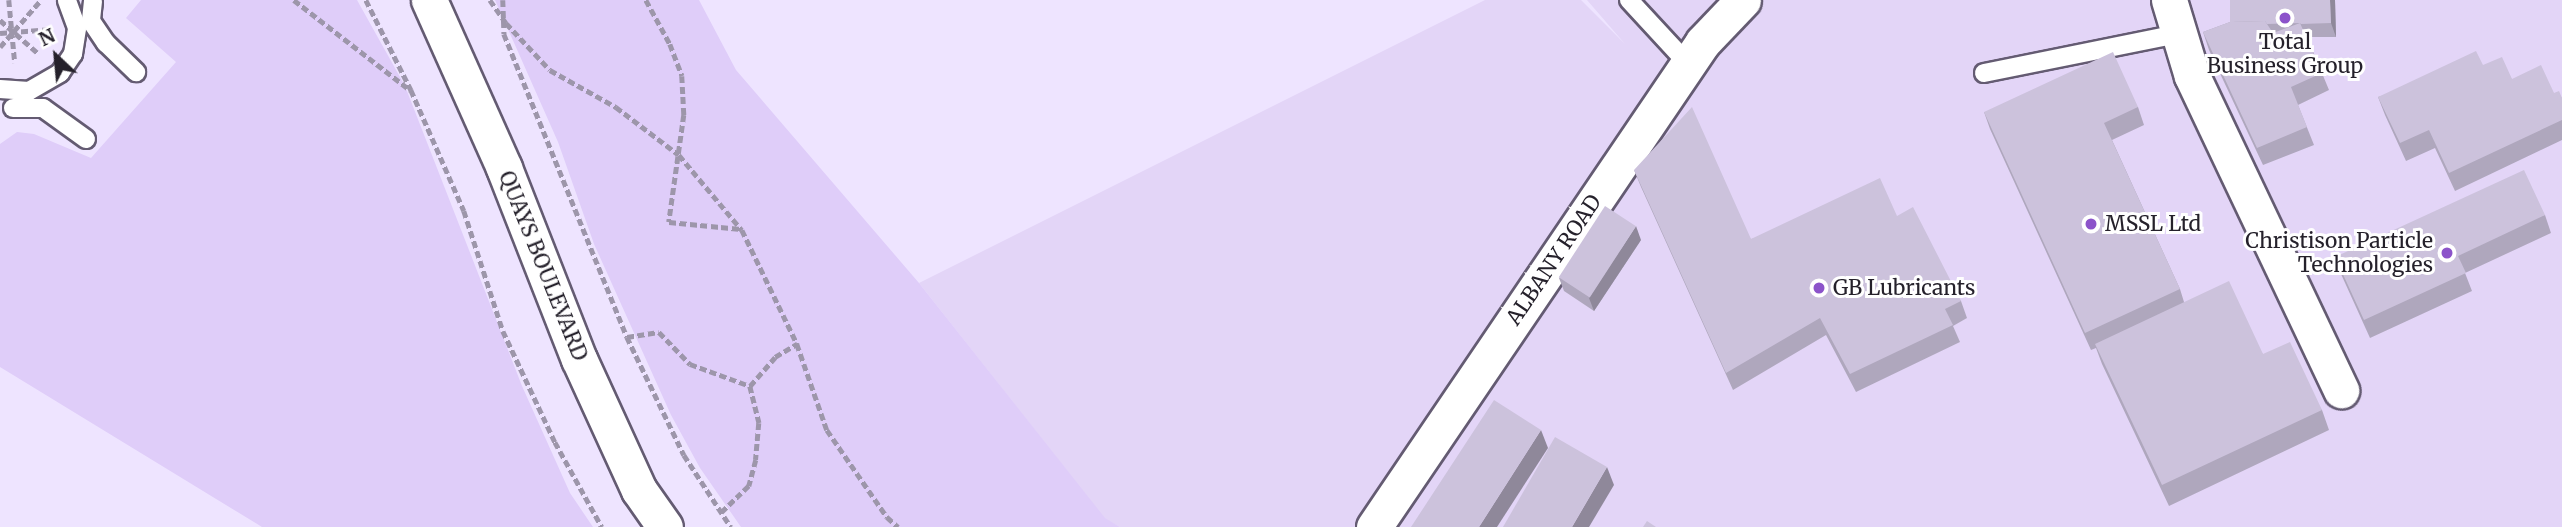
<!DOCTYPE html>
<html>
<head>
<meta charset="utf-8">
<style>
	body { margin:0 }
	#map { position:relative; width:2562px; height:527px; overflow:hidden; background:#eee4ff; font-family:Merriweather,serif }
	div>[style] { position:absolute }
	.built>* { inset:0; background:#e3d5f7 }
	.green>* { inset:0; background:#dfcdf9 }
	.path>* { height:4.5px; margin-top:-2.25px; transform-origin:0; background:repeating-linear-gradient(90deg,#9d96aa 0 7px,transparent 0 10.5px) }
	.roads { filter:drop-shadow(2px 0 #645b72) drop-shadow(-2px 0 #645b72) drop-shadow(0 2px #645b72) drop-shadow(0 -2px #645b72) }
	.service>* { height:18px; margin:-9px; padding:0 9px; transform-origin:9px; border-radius:9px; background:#fff }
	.minor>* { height:35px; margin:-17.5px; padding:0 17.5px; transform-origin:17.5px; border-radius:17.5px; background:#fff }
	.wall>* { inset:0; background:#afa7bd }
	.shaded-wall>* { inset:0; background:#8f889a }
	.building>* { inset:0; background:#ccc2dc; transform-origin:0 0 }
	.dots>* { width:19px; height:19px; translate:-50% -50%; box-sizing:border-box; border:4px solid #fff; border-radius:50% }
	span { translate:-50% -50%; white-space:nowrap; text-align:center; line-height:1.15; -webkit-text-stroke:6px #fff; paint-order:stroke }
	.poi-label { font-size:21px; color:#25212b }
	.left { translate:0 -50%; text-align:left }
	.right { translate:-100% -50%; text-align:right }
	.street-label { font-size:21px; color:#25212b }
	.north { position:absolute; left:21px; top:21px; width:70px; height:70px; -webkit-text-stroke:5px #fff; paint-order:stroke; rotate:334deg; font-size:19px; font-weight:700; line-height:28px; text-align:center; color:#25212b }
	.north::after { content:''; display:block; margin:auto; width:24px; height:32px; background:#25212b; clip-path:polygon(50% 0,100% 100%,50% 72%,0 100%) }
</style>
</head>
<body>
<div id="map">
	<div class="built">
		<div style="clip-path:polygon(1485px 0,1581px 0,1625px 44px,1587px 0,2562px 0,2562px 527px,1120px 527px,1105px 519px,919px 283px)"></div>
	</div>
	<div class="green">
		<div style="clip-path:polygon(141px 0,357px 0,405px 86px,522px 386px,570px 493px,593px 527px,262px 527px,0 367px,0 144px,17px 132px,34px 134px,91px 158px,176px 62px,126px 18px)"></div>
		<div style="clip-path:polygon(495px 0,699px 0,736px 70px,919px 283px,1105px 518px,1120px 527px,741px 527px,700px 468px,671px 415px,594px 244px,558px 142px)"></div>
	</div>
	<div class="path">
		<div style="left:9px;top:0;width:63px;rotate:84.6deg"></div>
		<div style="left:294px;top:0;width:147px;rotate:37.8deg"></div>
		<div style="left:366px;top:0;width:101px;rotate:63.4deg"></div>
		<div style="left:411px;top:90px;width:132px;rotate:66.3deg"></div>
		<div style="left:464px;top:211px;width:126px;rotate:72deg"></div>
		<div style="left:503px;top:331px;width:123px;rotate:64.9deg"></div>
		<div style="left:555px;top:442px;width:97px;rotate:61.1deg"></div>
		<div style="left:490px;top:0;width:28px;rotate:55deg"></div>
		<div style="left:506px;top:23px;width:64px;rotate:46.9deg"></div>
		<div style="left:550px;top:70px;width:76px;rotate:29.3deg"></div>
		<div style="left:616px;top:107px;width:79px;rotate:37.3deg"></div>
		<div style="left:679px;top:155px;width:98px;rotate:50deg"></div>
		<div style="left:742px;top:230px;width:127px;rotate:64.2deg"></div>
		<div style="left:797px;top:344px;width:91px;rotate:70.8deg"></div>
		<div style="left:827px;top:430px;width:106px;rotate:55.4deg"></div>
		<div style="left:887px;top:517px;width:15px;rotate:42deg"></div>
		<div style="left:503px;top:0;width:34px;rotate:88deg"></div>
		<div style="left:504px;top:34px;width:327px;rotate:67.9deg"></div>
		<div style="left:627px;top:337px;width:131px;rotate:64.2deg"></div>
		<div style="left:684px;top:455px;width:86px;rotate:56.9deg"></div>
		<div style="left:646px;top:0;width:50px;rotate:61.4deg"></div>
		<div style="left:670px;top:44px;width:34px;rotate:69deg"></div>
		<div style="left:682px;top:76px;width:39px;rotate:87deg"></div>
		<div style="left:684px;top:115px;width:108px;rotate:98deg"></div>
		<div style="left:669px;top:222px;width:72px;rotate:5.6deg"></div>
		<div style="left:0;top:20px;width:52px;rotate:41.1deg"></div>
		<div style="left:0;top:33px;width:52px;rotate:-4.4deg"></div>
		<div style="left:0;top:47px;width:61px;rotate:-49deg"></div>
		<div style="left:627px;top:337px;width:32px;rotate:-9deg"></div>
		<div style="left:659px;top:332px;width:45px;rotate:45.9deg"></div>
		<div style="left:690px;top:364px;width:64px;rotate:20.1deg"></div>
		<div style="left:750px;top:386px;width:38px;rotate:76deg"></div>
		<div style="left:759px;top:423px;width:37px;rotate:95deg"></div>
		<div style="left:756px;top:460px;width:27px;rotate:105deg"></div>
		<div style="left:749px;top:486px;width:39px;rotate:136deg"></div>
		<div style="left:750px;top:386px;width:38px;rotate:-49deg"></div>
		<div style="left:775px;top:357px;width:26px;rotate:-31deg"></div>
	</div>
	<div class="roads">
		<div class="service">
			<div style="left:1629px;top:0;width:87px;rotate:47.3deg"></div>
			<div style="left:93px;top:1px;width:20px;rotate:96deg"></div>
			<div style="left:91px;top:21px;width:27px;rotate:56deg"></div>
			<div style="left:106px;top:43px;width:42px;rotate:44deg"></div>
			<div style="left:1984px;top:73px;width:198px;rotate:-11.4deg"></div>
			<div style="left:0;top:89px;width:29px;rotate:4deg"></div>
			<div style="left:29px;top:91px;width:36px;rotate:-30deg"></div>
			<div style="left:60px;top:73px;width:23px;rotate:-56deg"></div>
			<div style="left:73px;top:54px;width:26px;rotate:-81deg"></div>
			<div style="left:77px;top:28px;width:30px;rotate:-110deg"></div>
			<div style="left:13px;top:108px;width:30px"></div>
			<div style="left:43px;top:108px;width:53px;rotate:35.8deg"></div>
		</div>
		<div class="minor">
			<div style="left:429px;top:0;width:184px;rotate:65.9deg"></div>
			<div style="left:504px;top:168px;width:205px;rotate:68.6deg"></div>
			<div style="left:579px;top:359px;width:144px;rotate:65.4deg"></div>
			<div style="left:639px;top:490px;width:45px;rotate:54.9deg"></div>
			<div style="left:2169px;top:0;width:79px;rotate:73.2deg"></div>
			<div style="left:2192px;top:76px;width:348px;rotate:64.6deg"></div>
			<div style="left:1374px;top:527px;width:586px;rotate:-55.85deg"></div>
			<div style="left:1703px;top:42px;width:58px;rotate:-46.4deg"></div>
		</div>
	</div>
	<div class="wall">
		<div style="clip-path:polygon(2335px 0,2336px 37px,2307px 37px,2329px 90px,2298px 105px,2314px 145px,2263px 165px,2209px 50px,2203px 32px,2230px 22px)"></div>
		<div style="clip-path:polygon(2483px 65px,2512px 79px,2554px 93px,2562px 98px,2562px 140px,2455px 191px,2435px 148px,2406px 161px,2385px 115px,2378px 97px)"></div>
		<div style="clip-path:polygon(2138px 107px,2144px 125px,2112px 140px,2180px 289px,2184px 302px,2263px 354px,2322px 410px,2329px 430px,2169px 506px,2102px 364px,2096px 348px,2091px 350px,1990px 129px,1984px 112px)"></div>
		<div style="clip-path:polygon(1634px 170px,1751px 239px,1897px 216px,1961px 301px,1967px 318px,1953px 326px,1960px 342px,1856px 392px,1826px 335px,1733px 390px,1641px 187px)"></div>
		<div style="clip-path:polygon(2545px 215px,2551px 233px,2465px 273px,2472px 291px,2370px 338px,2341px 274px,2335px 257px)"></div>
		<div style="clip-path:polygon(1641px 240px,1594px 311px,1564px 291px,1559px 278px)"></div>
	</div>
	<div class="shaded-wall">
		<div style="clip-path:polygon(2330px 0,2335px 0,2336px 37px,2331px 23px)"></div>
		<div style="clip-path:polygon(1636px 226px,1641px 240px,1594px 311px,1589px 298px)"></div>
		<div style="clip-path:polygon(1541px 430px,1548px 448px,1497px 527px,1479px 527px)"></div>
		<div style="clip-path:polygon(1607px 467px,1614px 485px,1589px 527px,1572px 527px)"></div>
	</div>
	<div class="building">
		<div style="clip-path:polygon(2230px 0,2330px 0,2331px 23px,2301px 24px,2300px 23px,2267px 24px,2265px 21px,2230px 22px)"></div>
		<div style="clip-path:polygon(2265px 21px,2273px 33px,2300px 23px,2322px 73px,2291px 87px,2307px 127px,2257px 148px,2203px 32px,2230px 22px)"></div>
		<div style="clip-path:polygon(2476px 51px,2483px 65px,2502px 57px,2512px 79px,2541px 65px,2554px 93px,2559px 91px,2562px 98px,2562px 120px,2449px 173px,2429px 130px,2400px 143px,2378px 97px)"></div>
		<div style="clip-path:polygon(2113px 52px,2138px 107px,2104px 123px,2180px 289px,2085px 333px,1984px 112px)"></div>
		<div style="clip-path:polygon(1692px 107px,1751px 239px,1880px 178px,1897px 216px,1913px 207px,1961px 301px,1945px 309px,1953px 325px,1850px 374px,1820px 318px,1726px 373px,1634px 170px)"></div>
		<div style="clip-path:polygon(2524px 170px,2545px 215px,2458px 256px,2466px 273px,2364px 320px,2335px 257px)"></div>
		<div style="left:1605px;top:206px;width:37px;height:85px;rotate:33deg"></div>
		<div style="clip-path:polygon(2229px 281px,2263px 354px,2290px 342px,2322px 410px,2162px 485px,2095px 344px)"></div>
		<div style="clip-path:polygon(1494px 400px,1541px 430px,1479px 527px,1411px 527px)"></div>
		<div style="clip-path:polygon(1555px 437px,1607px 467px,1572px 527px,1503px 527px)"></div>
		<div style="clip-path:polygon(1647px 521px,1656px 527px,1643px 527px)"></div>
	</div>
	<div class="dots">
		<div style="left:2285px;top:18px;background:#8c53ca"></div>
		<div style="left:2091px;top:224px;background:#8c53ca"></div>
		<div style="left:2447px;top:253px;background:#8c53ca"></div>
		<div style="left:1819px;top:288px;background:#8c53ca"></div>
	</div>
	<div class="poi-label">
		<span style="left:2285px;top:54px">Total<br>Business Group</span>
		<span class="left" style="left:2105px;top:224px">MSSL Ltd</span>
		<span class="right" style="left:2433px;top:253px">Christison Particle<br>Technologies</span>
		<span class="left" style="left:1833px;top:288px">GB Lubricants</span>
	</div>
	<div class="street-label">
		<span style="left:1554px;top:260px;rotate:-56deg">ALBANY ROAD</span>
		<span style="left:543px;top:266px;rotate:68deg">QUAYS BOULEVARD</span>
	</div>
	<div class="north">N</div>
</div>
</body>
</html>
